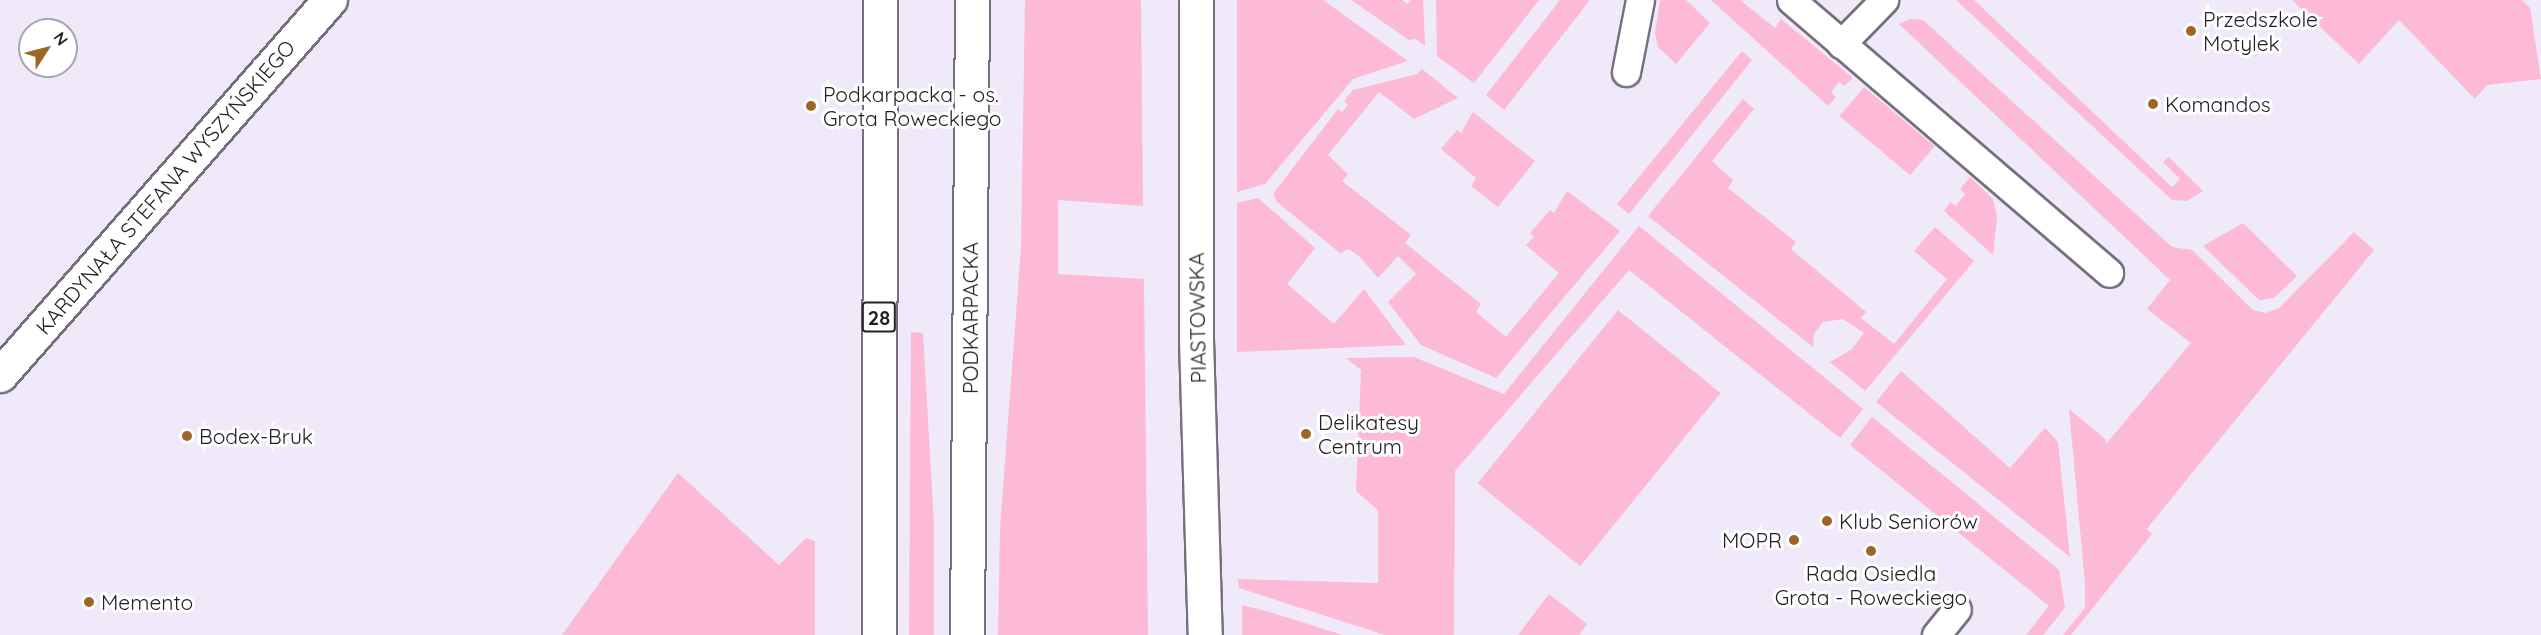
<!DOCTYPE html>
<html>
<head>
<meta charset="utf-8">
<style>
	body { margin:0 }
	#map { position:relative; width:2541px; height:635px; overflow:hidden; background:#efe9f9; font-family:Quicksand,sans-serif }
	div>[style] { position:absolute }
	.green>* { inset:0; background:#fcbad7; transform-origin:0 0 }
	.roads { filter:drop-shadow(2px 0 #75707e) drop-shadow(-2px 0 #75707e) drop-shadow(0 2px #75707e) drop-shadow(0 -2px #75707e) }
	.service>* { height:27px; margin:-13.5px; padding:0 13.5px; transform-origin:13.5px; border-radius:13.5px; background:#fff }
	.minor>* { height:33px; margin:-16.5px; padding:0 16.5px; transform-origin:16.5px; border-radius:16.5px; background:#fff }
	.tertiary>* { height:33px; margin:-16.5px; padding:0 16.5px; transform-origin:16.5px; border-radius:16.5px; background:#fff }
	.primary>* { height:33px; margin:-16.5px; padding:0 16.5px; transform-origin:16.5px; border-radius:16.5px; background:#fff }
	.dots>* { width:16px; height:16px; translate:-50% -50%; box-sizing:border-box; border:3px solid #fff; border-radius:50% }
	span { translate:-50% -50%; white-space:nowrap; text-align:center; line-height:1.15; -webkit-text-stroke:6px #fff; paint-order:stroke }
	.shield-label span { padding:2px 4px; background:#fff; border:2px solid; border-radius:4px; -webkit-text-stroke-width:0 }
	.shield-label { font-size:20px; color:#222026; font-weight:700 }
	.poi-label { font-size:21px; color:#222026 }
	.left { translate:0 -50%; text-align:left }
	.right { translate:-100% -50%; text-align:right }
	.street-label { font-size:21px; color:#222026 }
	.north { position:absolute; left:18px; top:18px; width:60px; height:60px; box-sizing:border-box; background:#fff; border:2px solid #a7a6a8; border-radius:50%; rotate:54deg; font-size:16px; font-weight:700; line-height:24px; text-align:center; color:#222026 }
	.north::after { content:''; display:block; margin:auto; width:21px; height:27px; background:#9f6525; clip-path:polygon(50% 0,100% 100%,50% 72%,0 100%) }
</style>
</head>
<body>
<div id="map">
	<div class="green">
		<div style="clip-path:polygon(1025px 0,1141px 0,1143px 206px,1058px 200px,1058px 274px,1144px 279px,1148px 635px,998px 635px,1000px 528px,1021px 248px)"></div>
		<div style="clip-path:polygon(1237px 0,1323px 0,1408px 61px,1353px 79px,1265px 184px,1237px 192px)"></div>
		<div style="clip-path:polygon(1351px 0,1402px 0,1407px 4px,1411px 0,1423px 0,1425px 46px,1416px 39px,1409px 40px)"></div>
		<div style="clip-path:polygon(1436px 0,1539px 0,1474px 83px,1437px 56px)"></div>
		<div style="clip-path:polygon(1560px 0,1590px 0,1504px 110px,1486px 95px)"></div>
		<div style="clip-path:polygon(1660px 0,1686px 0,1710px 23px,1676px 64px,1658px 47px,1655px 33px)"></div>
		<div style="clip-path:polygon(1711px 0,1740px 0,1775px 28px,1781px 19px,1853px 78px,1844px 86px,1839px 82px,1831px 92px,1836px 97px,1828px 106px)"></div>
		<div style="clip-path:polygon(1956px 0,1974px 0,2172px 187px,2180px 179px,2163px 162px,2169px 157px,2203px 191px,2187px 201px,2172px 200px)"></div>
		<div style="clip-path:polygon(2292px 0,2522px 0,2530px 8px,2541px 79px,2487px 85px,2475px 99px,2399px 20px,2359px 64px)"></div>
		<div style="clip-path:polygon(1911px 19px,1923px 20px,2172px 247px,2192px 250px,2253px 310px,2266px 313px,2279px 308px,2354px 232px,2374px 250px,2153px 521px,2147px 529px,2152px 534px,2071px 635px,2063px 635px,2085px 608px,2085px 584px,2069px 409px,2105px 439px,2106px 444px,2191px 343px,2147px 309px,2170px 280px,1899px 24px)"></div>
		<div style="clip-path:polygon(1742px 51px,1752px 60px,1629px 214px,1617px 204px)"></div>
		<div style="clip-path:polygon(1422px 69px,1458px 98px,1414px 119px,1379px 92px,1328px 155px,1348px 174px,1342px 181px,1411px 235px,1405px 243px,1481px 304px,1476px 312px,1506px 337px,1559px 273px,1526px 245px,1534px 237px,1530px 233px,1550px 210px,1554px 213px,1567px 191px,1620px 231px,1496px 378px,1421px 345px,1388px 302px,1416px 274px,1398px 256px,1378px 278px,1360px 257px,1349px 249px,1340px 253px,1277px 202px,1273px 194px,1338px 109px,1342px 112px,1348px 105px,1344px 101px,1353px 90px,1417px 74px)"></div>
		<div style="left:1864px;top:87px;width:92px;height:38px;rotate:40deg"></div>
		<div style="clip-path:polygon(1743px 99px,1754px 109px,1712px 161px,1733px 180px,1728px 188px,1796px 242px,1791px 249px,1866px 312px,1861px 318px,1894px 344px,1947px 279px,1914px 251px,1935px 227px,1974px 261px,1865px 391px,1830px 362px,1852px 349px,1864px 333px,1843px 319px,1823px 322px,1814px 334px,1813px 347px,1648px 216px)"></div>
		<div style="clip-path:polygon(1473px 112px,1535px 161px,1498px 207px,1471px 186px,1476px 178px,1441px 149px,1457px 130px,1461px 133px)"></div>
		<div style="clip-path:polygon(1970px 177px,1993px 199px,1997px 217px,1993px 255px,1944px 211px,1950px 202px,1956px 206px,1965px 194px,1960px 189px)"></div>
		<div style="clip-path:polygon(1258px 198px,1315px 248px,1287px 284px,1334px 324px,1364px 289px,1406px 345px,1237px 352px,1237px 203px)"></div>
		<div style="clip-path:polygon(2243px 223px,2297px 276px,2274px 298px,2259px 300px,2203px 246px)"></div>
		<div style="clip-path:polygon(1639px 226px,1863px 409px,1840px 438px,1629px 270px,1455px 471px,1454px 635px,1385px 635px,1239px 588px,1238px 579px,1378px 583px,1378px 510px,1356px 491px,1361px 370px,1346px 358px,1414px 357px,1504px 394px)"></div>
		<div style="left:1618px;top:310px;width:132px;height:223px;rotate:39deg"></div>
		<div style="clip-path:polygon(911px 332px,923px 333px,934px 524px,934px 635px,909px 635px)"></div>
		<div style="clip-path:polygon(1901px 371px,2010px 468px,2045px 428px,2058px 442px,2070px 557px,1876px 402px)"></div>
		<div style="clip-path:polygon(1872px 417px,2059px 570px,2065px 608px,2043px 635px,2026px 635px,2049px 606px,1850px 445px)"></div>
		<div style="clip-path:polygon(678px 473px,779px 565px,806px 538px,815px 541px,815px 635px,562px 635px)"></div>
		<div style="clip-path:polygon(1549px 594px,1587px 624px,1579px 635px,1518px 635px)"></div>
		<div style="clip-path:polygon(1242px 605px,1266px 611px,1343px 635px,1242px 635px)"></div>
	</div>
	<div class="roads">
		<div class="service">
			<div style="left:1791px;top:0;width:419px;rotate:40.6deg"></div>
			<div style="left:1841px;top:44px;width:62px;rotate:-45.7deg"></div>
			<div style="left:1626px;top:72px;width:73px;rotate:-79deg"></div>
			<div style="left:1936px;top:635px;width:33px;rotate:-51deg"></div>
		</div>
		<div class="minor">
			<div style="left:1196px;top:0;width:340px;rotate:90deg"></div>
			<div style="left:1196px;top:340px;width:295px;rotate:88.3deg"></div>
		</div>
		<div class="tertiary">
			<div style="left:0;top:375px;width:500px;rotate:-48.7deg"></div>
		</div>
		<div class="primary">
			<div style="left:879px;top:635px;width:635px;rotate:-89.91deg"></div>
			<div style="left:967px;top:635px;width:635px;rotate:-89.55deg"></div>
		</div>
	</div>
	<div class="dots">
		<div style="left:2191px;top:31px;background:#9f6525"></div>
		<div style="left:2153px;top:104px;background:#9f6525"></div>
		<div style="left:811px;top:106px;background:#9f6525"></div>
		<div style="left:1306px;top:434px;background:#9f6525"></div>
		<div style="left:187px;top:436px;background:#9f6525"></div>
		<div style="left:1827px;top:521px;background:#9f6525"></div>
		<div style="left:1794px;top:540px;background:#9f6525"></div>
		<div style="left:1871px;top:551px;background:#9f6525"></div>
		<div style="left:89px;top:602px;background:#9f6525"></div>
	</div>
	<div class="shield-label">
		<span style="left:879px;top:317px">28</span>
	</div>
	<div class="poi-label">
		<span class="left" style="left:2203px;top:31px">Przedszkole<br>Motylek</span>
		<span class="left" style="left:823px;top:106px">Podkarpacka - os.<br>Grota Roweckiego</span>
		<span class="left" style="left:2165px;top:104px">Komandos</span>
		<span class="left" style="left:1318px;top:434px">Delikatesy<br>Centrum</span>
		<span class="left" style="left:199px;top:436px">Bodex-Bruk</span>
		<span class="left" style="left:1839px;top:521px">Klub Seniorów</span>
		<span class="right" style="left:1782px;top:540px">MOPR</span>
		<span style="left:1871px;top:585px">Rada Osiedla<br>Grota - Roweckiego</span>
		<span class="left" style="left:101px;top:602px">Memento</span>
	</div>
	<div class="street-label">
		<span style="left:165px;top:187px;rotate:-49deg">KARDYNAŁA STEFANA WYSZYŃSKIEGO</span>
		<span style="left:970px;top:318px;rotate:-90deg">PODKARPACKA</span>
		<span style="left:1197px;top:318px;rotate:-91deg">PIASTOWSKA</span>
	</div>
	<div class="north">N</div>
</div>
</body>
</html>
